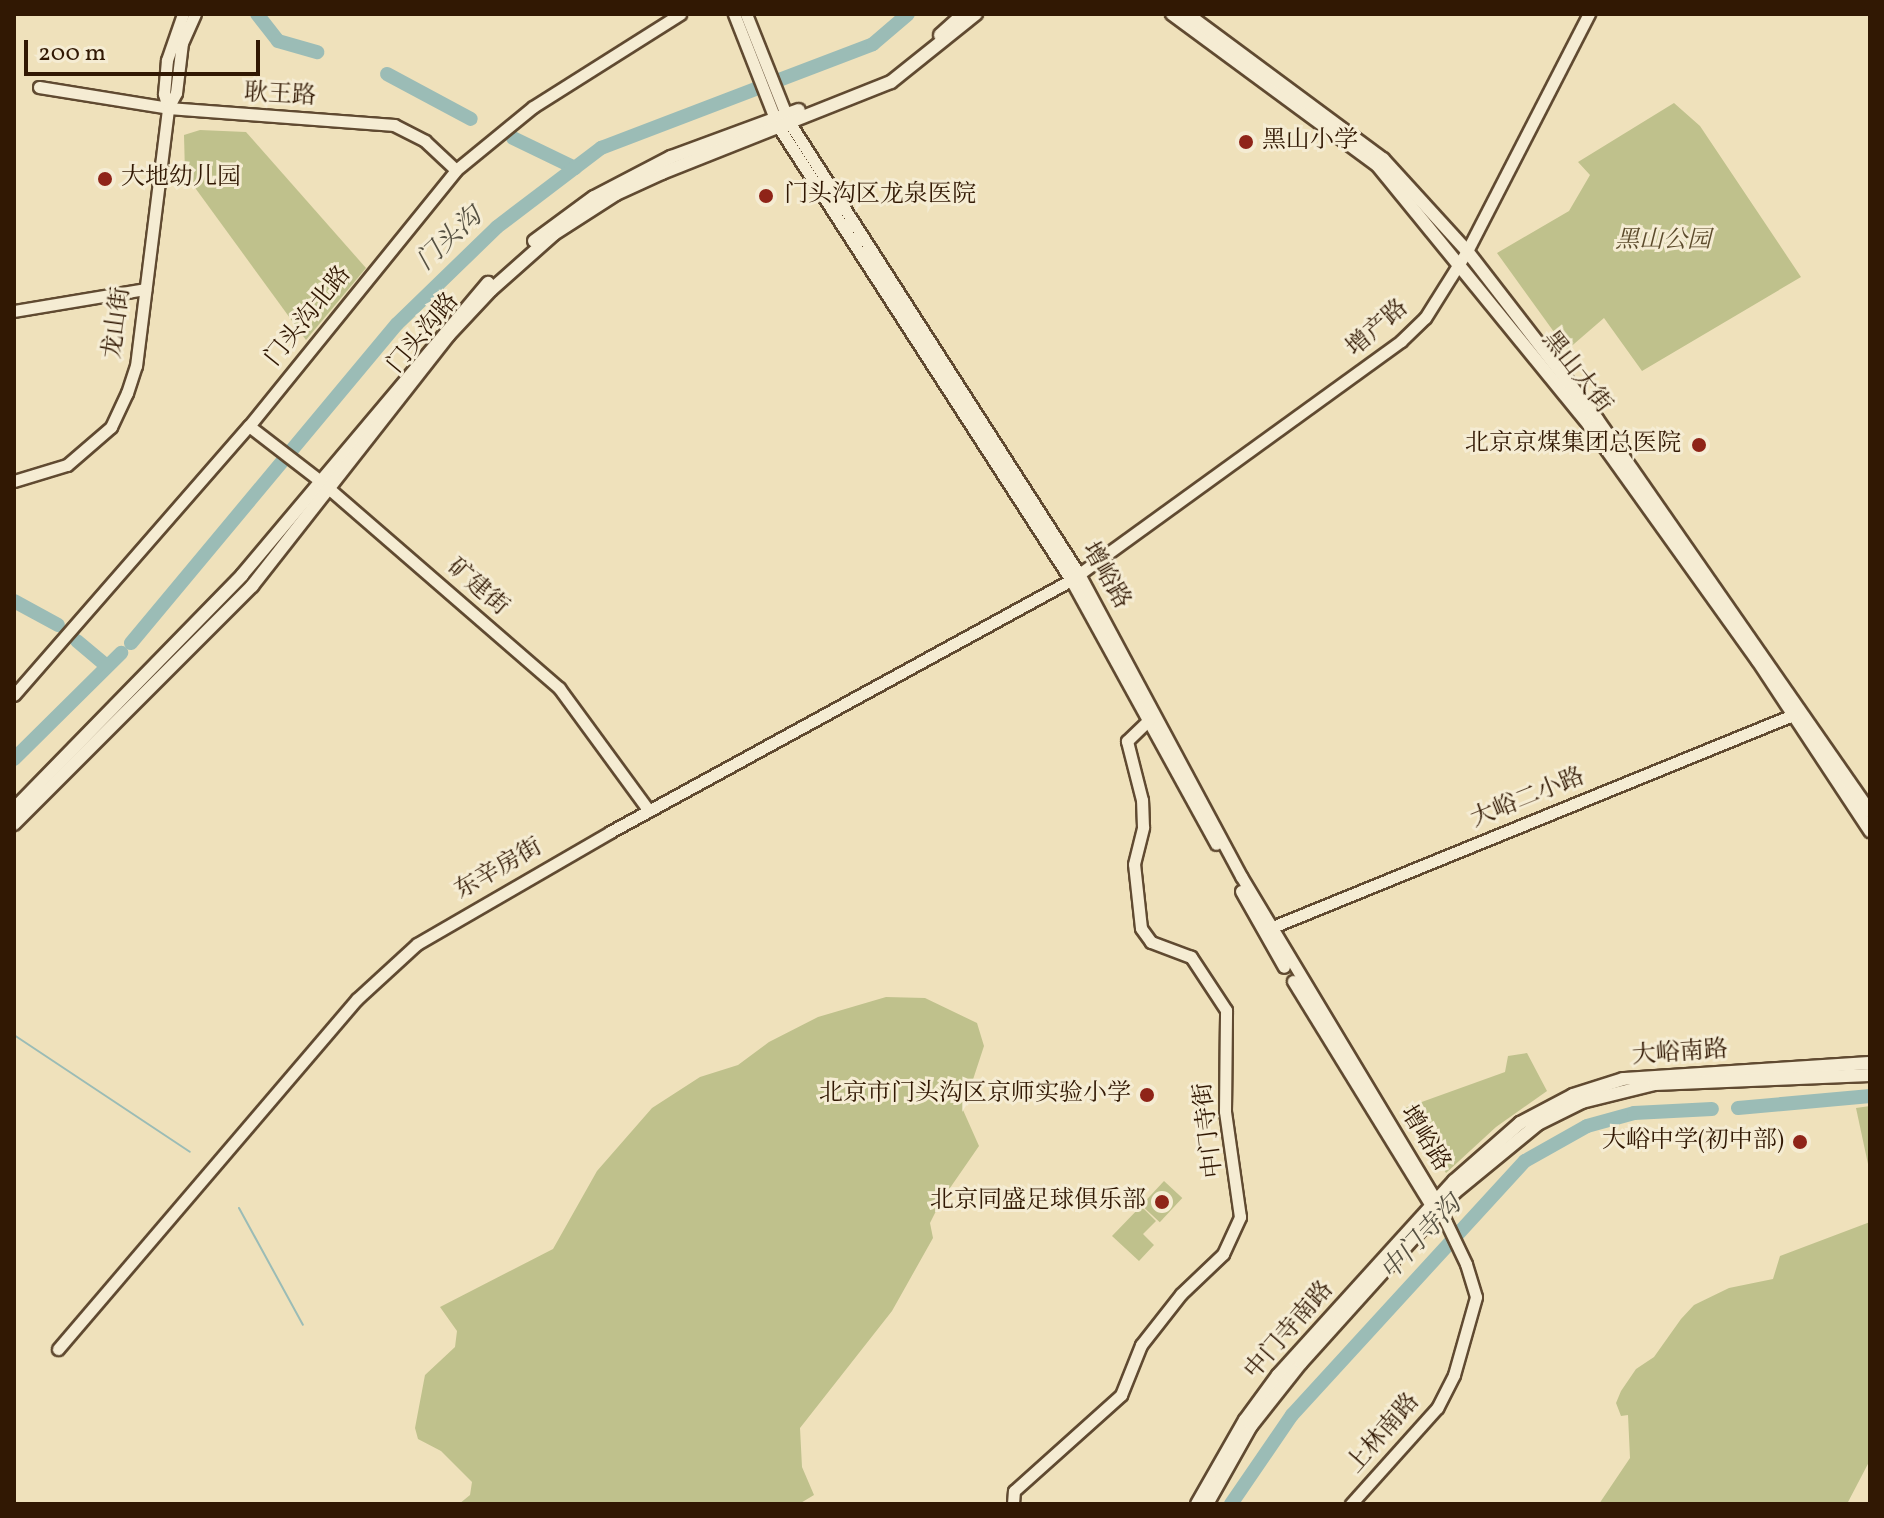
<!DOCTYPE html>
<html>
<head>
<meta charset="utf-8">
<style>
	body { margin:0 }
	#map { position:relative; width:1884px; height:1518px; overflow:hidden; background:#efe1bb; font-family:Vollkorn,"Noto Serif SC",serif }
	div>[style] { position:absolute }
	.green>* { inset:0; background:#bfc18c; transform-origin:0 0 }
	.stream>* { height:2px; margin:-1px; padding:0 1px; transform-origin:1px; border-radius:1px; background:#9bbcb6 }
	.river>* { height:14px; margin:-7px; padding:0 7px; transform-origin:7px; border-radius:7px; background:#9bbcb6 }
	.roads { filter:drop-shadow(2px 0 #604a31) drop-shadow(-2px 0 #604a31) drop-shadow(0 2px #604a31) drop-shadow(0 -2px #604a31) }
	.tertiary>* { height:11px; margin:-5.5px; padding:0 5.5px; transform-origin:5.5px; border-radius:5.5px; background:#f5ecd3 }
	.secondary>* { height:12px; margin:-6px; padding:0 6px; transform-origin:6px; border-radius:6px; background:#f5ecd3 }
	.dots>* { width:22px; height:22px; translate:-50% -50%; box-sizing:border-box; border:4px solid #f5ecd3; border-radius:50% }
	span { translate:-50% -50%; white-space:nowrap; text-align:center; line-height:1.15; -webkit-text-stroke:6px #f5ecd3; paint-order:stroke }
	.street-label { font-size:24px; color:#311803 }
	.poi-label { font-size:24px; color:#311803 }
	.left { translate:0 -50%; text-align:left }
	.right { translate:-100% -50%; text-align:right }
	.park-label { font-size:24px; color:#5c4b2c; font-style:italic }
	.water-label { font-size:26px; color:#565142; font-style:italic }
	.frame { position:absolute; inset:0; border:16px solid #311803; pointer-events:none }
	.scale { position:absolute; left:24px; top:40px; width:236px; height:36px; box-sizing:border-box; border:4px solid #311803; border-top:0; padding-left:10px; font-size:24px; line-height:28px; white-space:nowrap; color:#311803; -webkit-text-stroke:6px #f5ecd3; paint-order:stroke }
</style>
</head>
<body>
<div id="map">
	<div class="green">
		<div style="clip-path:polygon(1674px 103px,1700px 126px,1801px 277px,1642px 371px,1604px 318px,1567px 350px,1497px 253px,1569px 211px,1590px 175px,1578px 162px)"></div>
		<div style="clip-path:polygon(200px 130px,246px 132px,366px 268px,306px 340px,185px 174px,184px 135px)"></div>
		<div style="clip-path:polygon(886px 997px,925px 998px,977px 1023px,984px 1046px,963px 1110px,979px 1146px,941px 1201px,930px 1223px,933px 1238px,892px 1311px,800px 1428px,802px 1467px,814px 1495px,799px 1504px,459px 1504px,470px 1495px,472px 1482px,441px 1451px,418px 1439px,415px 1428px,425px 1375px,455px 1347px,457px 1331px,440px 1307px,553px 1249px,597px 1171px,652px 1108px,700px 1077px,738px 1065px,769px 1042px,818px 1017px)"></div>
		<div style="clip-path:polygon(1527px 1053px,1547px 1091px,1496px 1127px,1446px 1173px,1405px 1108px,1505px 1072px,1508px 1056px)"></div>
		<div style="clip-path:polygon(1870px 1106px,1870px 1164px,1868px 1164px,1856px 1108px)"></div>
		<div style="left:1164px;top:1181px;width:25px;height:33px;rotate:43deg"></div>
		<div style="clip-path:polygon(1141px 1206px,1156px 1221px,1143px 1234px,1154px 1245px,1139px 1261px,1112px 1236px)"></div>
		<div style="clip-path:polygon(1870px 1222px,1870px 1460px,1847px 1504px,1599px 1504px,1630px 1458px,1628px 1415px,1621px 1416px,1616px 1403px,1621px 1391px,1636px 1369px,1654px 1357px,1681px 1319px,1694px 1305px,1729px 1288px,1773px 1279px,1780px 1256px)"></div>
	</div>
	<div class="stream">
		<div style="left:14px;top:1035px;width:211px;rotate:33.6deg"></div>
		<div style="left:239px;top:1208px;width:133px;rotate:61.3deg"></div>
	</div>
	<div class="river">
		<div style="left:257px;top:14px;width:34px;rotate:52deg"></div>
		<div style="left:278px;top:41px;width:41px;rotate:15.8deg"></div>
		<div style="left:387px;top:74px;width:95px;rotate:28.2deg"></div>
		<div style="left:513px;top:138px;width:69px;rotate:25.8deg"></div>
		<div style="left:14px;top:601px;width:50px;rotate:28.6deg"></div>
		<div style="left:77px;top:641px;width:39px;rotate:40deg"></div>
		<div style="left:131px;top:643px;width:415px;rotate:-50.2deg"></div>
		<div style="left:397px;top:324px;width:139px;rotate:-44.1deg"></div>
		<div style="left:497px;top:227px;width:131px;rotate:-37.2deg"></div>
		<div style="left:601px;top:148px;width:291px;rotate:-20.9deg"></div>
		<div style="left:873px;top:44px;width:46px;rotate:-40.6deg"></div>
		<div style="left:14px;top:759px;width:151px;rotate:-44.7deg"></div>
		<div style="left:1738px;top:1108px;width:133px;rotate:-5.2deg"></div>
		<div style="left:1231px;top:1504px;width:108px;rotate:-55.6deg"></div>
		<div style="left:1292px;top:1415px;width:345px;rotate:-47.5deg"></div>
		<div style="left:1525px;top:1161px;width:71px;rotate:-29.4deg"></div>
		<div style="left:1587px;top:1126px;width:49px;rotate:-15.5deg"></div>
		<div style="left:1634px;top:1113px;width:78px;rotate:-2.9deg"></div>
	</div>
	<div class="roads">
		<div class="tertiary">
			<div style="left:734px;top:14px;width:120px;rotate:68.6deg"></div>
			<div style="left:778px;top:126px;width:540px;rotate:57.16deg"></div>
			<div style="left:1071px;top:580px;width:301px;rotate:61.2deg"></div>
			<div style="left:746px;top:14px;width:116px;rotate:68.3deg"></div>
			<div style="left:789px;top:122px;width:537px;rotate:57.32deg"></div>
			<div style="left:1079px;top:574px;width:343px;rotate:61.8deg"></div>
			<div style="left:1241px;top:876px;width:379px;rotate:59deg"></div>
			<div style="left:1436px;top:1201px;width:70px;rotate:64.5deg"></div>
			<div style="left:1466px;top:1264px;width:34px;rotate:73deg"></div>
			<div style="left:1476px;top:1297px;width:81px;rotate:105.8deg"></div>
			<div style="left:1454px;top:1375px;width:37px;rotate:117deg"></div>
			<div style="left:1437px;top:1408px;width:129px;rotate:131.9deg"></div>
			<div style="left:39px;top:87px;width:131px;rotate:9.2deg"></div>
			<div style="left:168px;top:108px;width:227px;rotate:4.3deg"></div>
			<div style="left:394px;top:125px;width:35px;rotate:27deg"></div>
			<div style="left:425px;top:141px;width:42px;rotate:43.1deg"></div>
			<div style="left:168px;top:108px;width:15px;rotate:-106deg"></div>
			<div style="left:164px;top:94px;width:34px;rotate:-85deg"></div>
			<div style="left:167px;top:60px;width:49px;rotate:-70.8deg"></div>
			<div style="left:14px;top:311px;width:133px;rotate:-9.5deg"></div>
			<div style="left:249px;top:426px;width:88px;rotate:37.6deg"></div>
			<div style="left:319px;top:480px;width:318px;rotate:40.9deg"></div>
			<div style="left:559px;top:688px;width:152px;rotate:53.8deg"></div>
			<div style="left:14px;top:481px;width:55px;rotate:-16.8deg"></div>
			<div style="left:67px;top:465px;width:58px;rotate:-40.8deg"></div>
			<div style="left:111px;top:427px;width:38px;rotate:-65deg"></div>
			<div style="left:127px;top:393px;width:28px;rotate:-72deg"></div>
			<div style="left:136px;top:366px;width:260px;rotate:-82.9deg"></div>
			<div style="left:168px;top:108px;width:17px;rotate:-62deg"></div>
			<div style="left:176px;top:93px;width:50px;rotate:-83.2deg"></div>
			<div style="left:182px;top:43px;width:32px;rotate:-66deg"></div>
			<div style="left:14px;top:695px;width:357px;rotate:-48.9deg"></div>
			<div style="left:249px;top:426px;width:329px;rotate:-51deg"></div>
			<div style="left:456px;top:170px;width:99px;rotate:-39.3deg"></div>
			<div style="left:533px;top:107px;width:174px;rotate:-32.3deg"></div>
			<div style="left:1241px;top:891px;width:87px;rotate:60.5deg"></div>
			<div style="left:1270px;top:928px;width:572px;rotate:-22.17deg"></div>
			<div style="left:1293px;top:981px;width:269px;rotate:58.4deg"></div>
			<div style="left:58px;top:1349px;width:460px;rotate:-49.5deg"></div>
			<div style="left:357px;top:999px;width:81px;rotate:-42.5deg"></div>
			<div style="left:417px;top:944px;width:223px;rotate:-30.1deg"></div>
			<div style="left:610px;top:832px;width:525px;rotate:-28.66deg"></div>
			<div style="left:1071px;top:580px;width:407px;rotate:-35.9deg"></div>
			<div style="left:1401px;top:341px;width:33px;rotate:-44deg"></div>
			<div style="left:1425px;top:318px;width:79px;rotate:-57.9deg"></div>
			<div style="left:1467px;top:251px;width:267px;rotate:-62.8deg"></div>
			<div style="left:1013px;top:1504px;width:13px;rotate:-86deg"></div>
			<div style="left:1014px;top:1491px;width:144px;rotate:-41.9deg"></div>
			<div style="left:1121px;top:1395px;width:54px;rotate:-68.2deg"></div>
			<div style="left:1141px;top:1345px;width:65px;rotate:-51.9deg"></div>
			<div style="left:1181px;top:1294px;width:58px;rotate:-43.6deg"></div>
			<div style="left:1223px;top:1254px;width:41px;rotate:-65.3deg"></div>
			<div style="left:1240px;top:1217px;width:107px;rotate:-98.1deg"></div>
			<div style="left:1225px;top:1111px;width:101px;rotate:-89.4deg"></div>
			<div style="left:1226px;top:1010px;width:64px;rotate:-123.4deg"></div>
			<div style="left:1191px;top:957px;width:43px;rotate:-159.4deg"></div>
			<div style="left:1151px;top:942px;width:17px;rotate:-126deg"></div>
			<div style="left:1141px;top:928px;width:64px;rotate:-96.2deg"></div>
			<div style="left:1134px;top:864px;width:38px;rotate:-76deg"></div>
			<div style="left:1143px;top:827px;width:27px;rotate:-92deg"></div>
			<div style="left:1142px;top:800px;width:61px;rotate:-104.3deg"></div>
			<div style="left:1127px;top:741px;width:30px;rotate:-44deg"></div>
		</div>
		<div class="secondary">
			<div style="left:1172px;top:14px;width:256px;rotate:36.4deg"></div>
			<div style="left:1378px;top:166px;width:334px;rotate:50.8deg"></div>
			<div style="left:1589px;top:425px;width:290px;rotate:54.4deg"></div>
			<div style="left:1758px;top:661px;width:204px;rotate:56.6deg"></div>
			<div style="left:1187px;top:14px;width:244px;rotate:36.5deg"></div>
			<div style="left:1383px;top:159px;width:125px;rotate:47.6deg"></div>
			<div style="left:1467px;top:251px;width:212px;rotate:52.3deg"></div>
			<div style="left:1597px;top:419px;width:479px;rotate:55.2deg"></div>
			<div style="left:940px;top:35px;width:31px;rotate:-42deg"></div>
			<div style="left:534px;top:241px;width:74px;rotate:-36.3deg"></div>
			<div style="left:594px;top:197px;width:87px;rotate:-27.5deg"></div>
			<div style="left:671px;top:157px;width:136px;rotate:-20.2deg"></div>
			<div style="left:14px;top:809px;width:327px;rotate:-45.7deg"></div>
			<div style="left:242px;top:575px;width:382px;rotate:-49.9deg"></div>
			<div style="left:14px;top:824px;width:337px;rotate:-45deg"></div>
			<div style="left:252px;top:586px;width:318px;rotate:-51.9deg"></div>
			<div style="left:448px;top:336px;width:63px;rotate:-46.9deg"></div>
			<div style="left:491px;top:290px;width:84px;rotate:-41.6deg"></div>
			<div style="left:554px;top:234px;width:74px;rotate:-32.8deg"></div>
			<div style="left:616px;top:194px;width:51px;rotate:-24.5deg"></div>
			<div style="left:662px;top:173px;width:246px;rotate:-21.7deg"></div>
			<div style="left:891px;top:82px;width:109px;rotate:-38.7deg"></div>
			<div style="left:1197px;top:1504px;width:97px;rotate:-60.3deg"></div>
			<div style="left:1245px;top:1420px;width:56px;rotate:-53.7deg"></div>
			<div style="left:1278px;top:1375px;width:262px;rotate:-47.8deg"></div>
			<div style="left:1454px;top:1181px;width:88px;rotate:-41.3deg"></div>
			<div style="left:1520px;top:1123px;width:60px;rotate:-27.8deg"></div>
			<div style="left:1573px;top:1095px;width:52px;rotate:-17.7deg"></div>
			<div style="left:1623px;top:1079px;width:248px;rotate:-3.7deg"></div>
			<div style="left:1207px;top:1504px;width:90px;rotate:-60.6deg"></div>
			<div style="left:1251px;top:1426px;width:80px;rotate:-51.6deg"></div>
			<div style="left:1301px;top:1363px;width:230px;rotate:-48deg"></div>
			<div style="left:1455px;top:1192px;width:107px;rotate:-39.3deg"></div>
			<div style="left:1538px;top:1124px;width:49px;rotate:-26.6deg"></div>
			<div style="left:1582px;top:1102px;width:75px;rotate:-13.9deg"></div>
			<div style="left:1655px;top:1084px;width:215px;rotate:-2.4deg"></div>
		</div>
	</div>
	<div class="dots">
		<div style="left:1246px;top:142px;background:#8f2418"></div>
		<div style="left:105px;top:179px;background:#8f2418"></div>
		<div style="left:766px;top:196px;background:#8f2418"></div>
		<div style="left:1699px;top:445px;background:#8f2418"></div>
		<div style="left:1147px;top:1095px;background:#8f2418"></div>
		<div style="left:1800px;top:1142px;background:#8f2418"></div>
		<div style="left:1162px;top:1202px;background:#8f2418"></div>
	</div>
	<div class="street-label">
		<span style="left:280px;top:96px;rotate:3deg">耿王路</span>
		<span style="left:309px;top:317px;rotate:-51deg">门头沟北路</span>
		<span style="left:118px;top:323px;rotate:-82deg">龙山街</span>
		<span style="left:1378px;top:329px;rotate:-41deg">增产路</span>
		<span style="left:424px;top:334px;rotate:-50deg">门头沟路</span>
		<span style="left:1576px;top:373px;rotate:52deg">黑山大街</span>
		<span style="left:1105px;top:576px;rotate:60deg">增峪路</span>
		<span style="left:477px;top:588px;rotate:41deg">矿建街</span>
		<span style="left:1528px;top:799px;rotate:-22deg">大峪二小路</span>
		<span style="left:499px;top:870px;rotate:-30deg">东辛房街</span>
		<span style="left:1680px;top:1054px;rotate:-4deg">大峪南路</span>
		<span style="left:1210px;top:1130px;rotate:-97deg">中门寺街</span>
		<span style="left:1424px;top:1139px;rotate:58deg">增峪路</span>
		<span style="left:1290px;top:1331px;rotate:-49deg">中门寺南路</span>
		<span style="left:1384px;top:1434px;rotate:-49deg">上林南路</span>
	</div>
	<div class="poi-label">
		<span class="left" style="left:1262px;top:142px">黑山小学</span>
		<span class="left" style="left:121px;top:179px">大地幼儿园</span>
		<span class="left" style="left:784px;top:196px">门头沟区龙泉医院</span>
		<span class="right" style="left:1681px;top:445px">北京京煤集团总医院</span>
		<span class="right" style="left:1131px;top:1095px">北京市门头沟区京师实验小学</span>
		<span class="right" style="left:1784px;top:1142px">大峪中学(初中部)</span>
		<span class="right" style="left:1146px;top:1202px">北京同盛足球俱乐部</span>
	</div>
	<div class="park-label">
		<span style="left:1663px;top:242px">黑山公园</span>
	</div>
	<div class="water-label">
		<span style="left:450px;top:240px;rotate:-43deg">门头沟</span>
		<span style="left:1422px;top:1239px;rotate:-47deg">中门寺沟</span>
	</div>
	<div class="frame"></div>
	<div class="scale">200 m</div>
</div>
</body>
</html>
